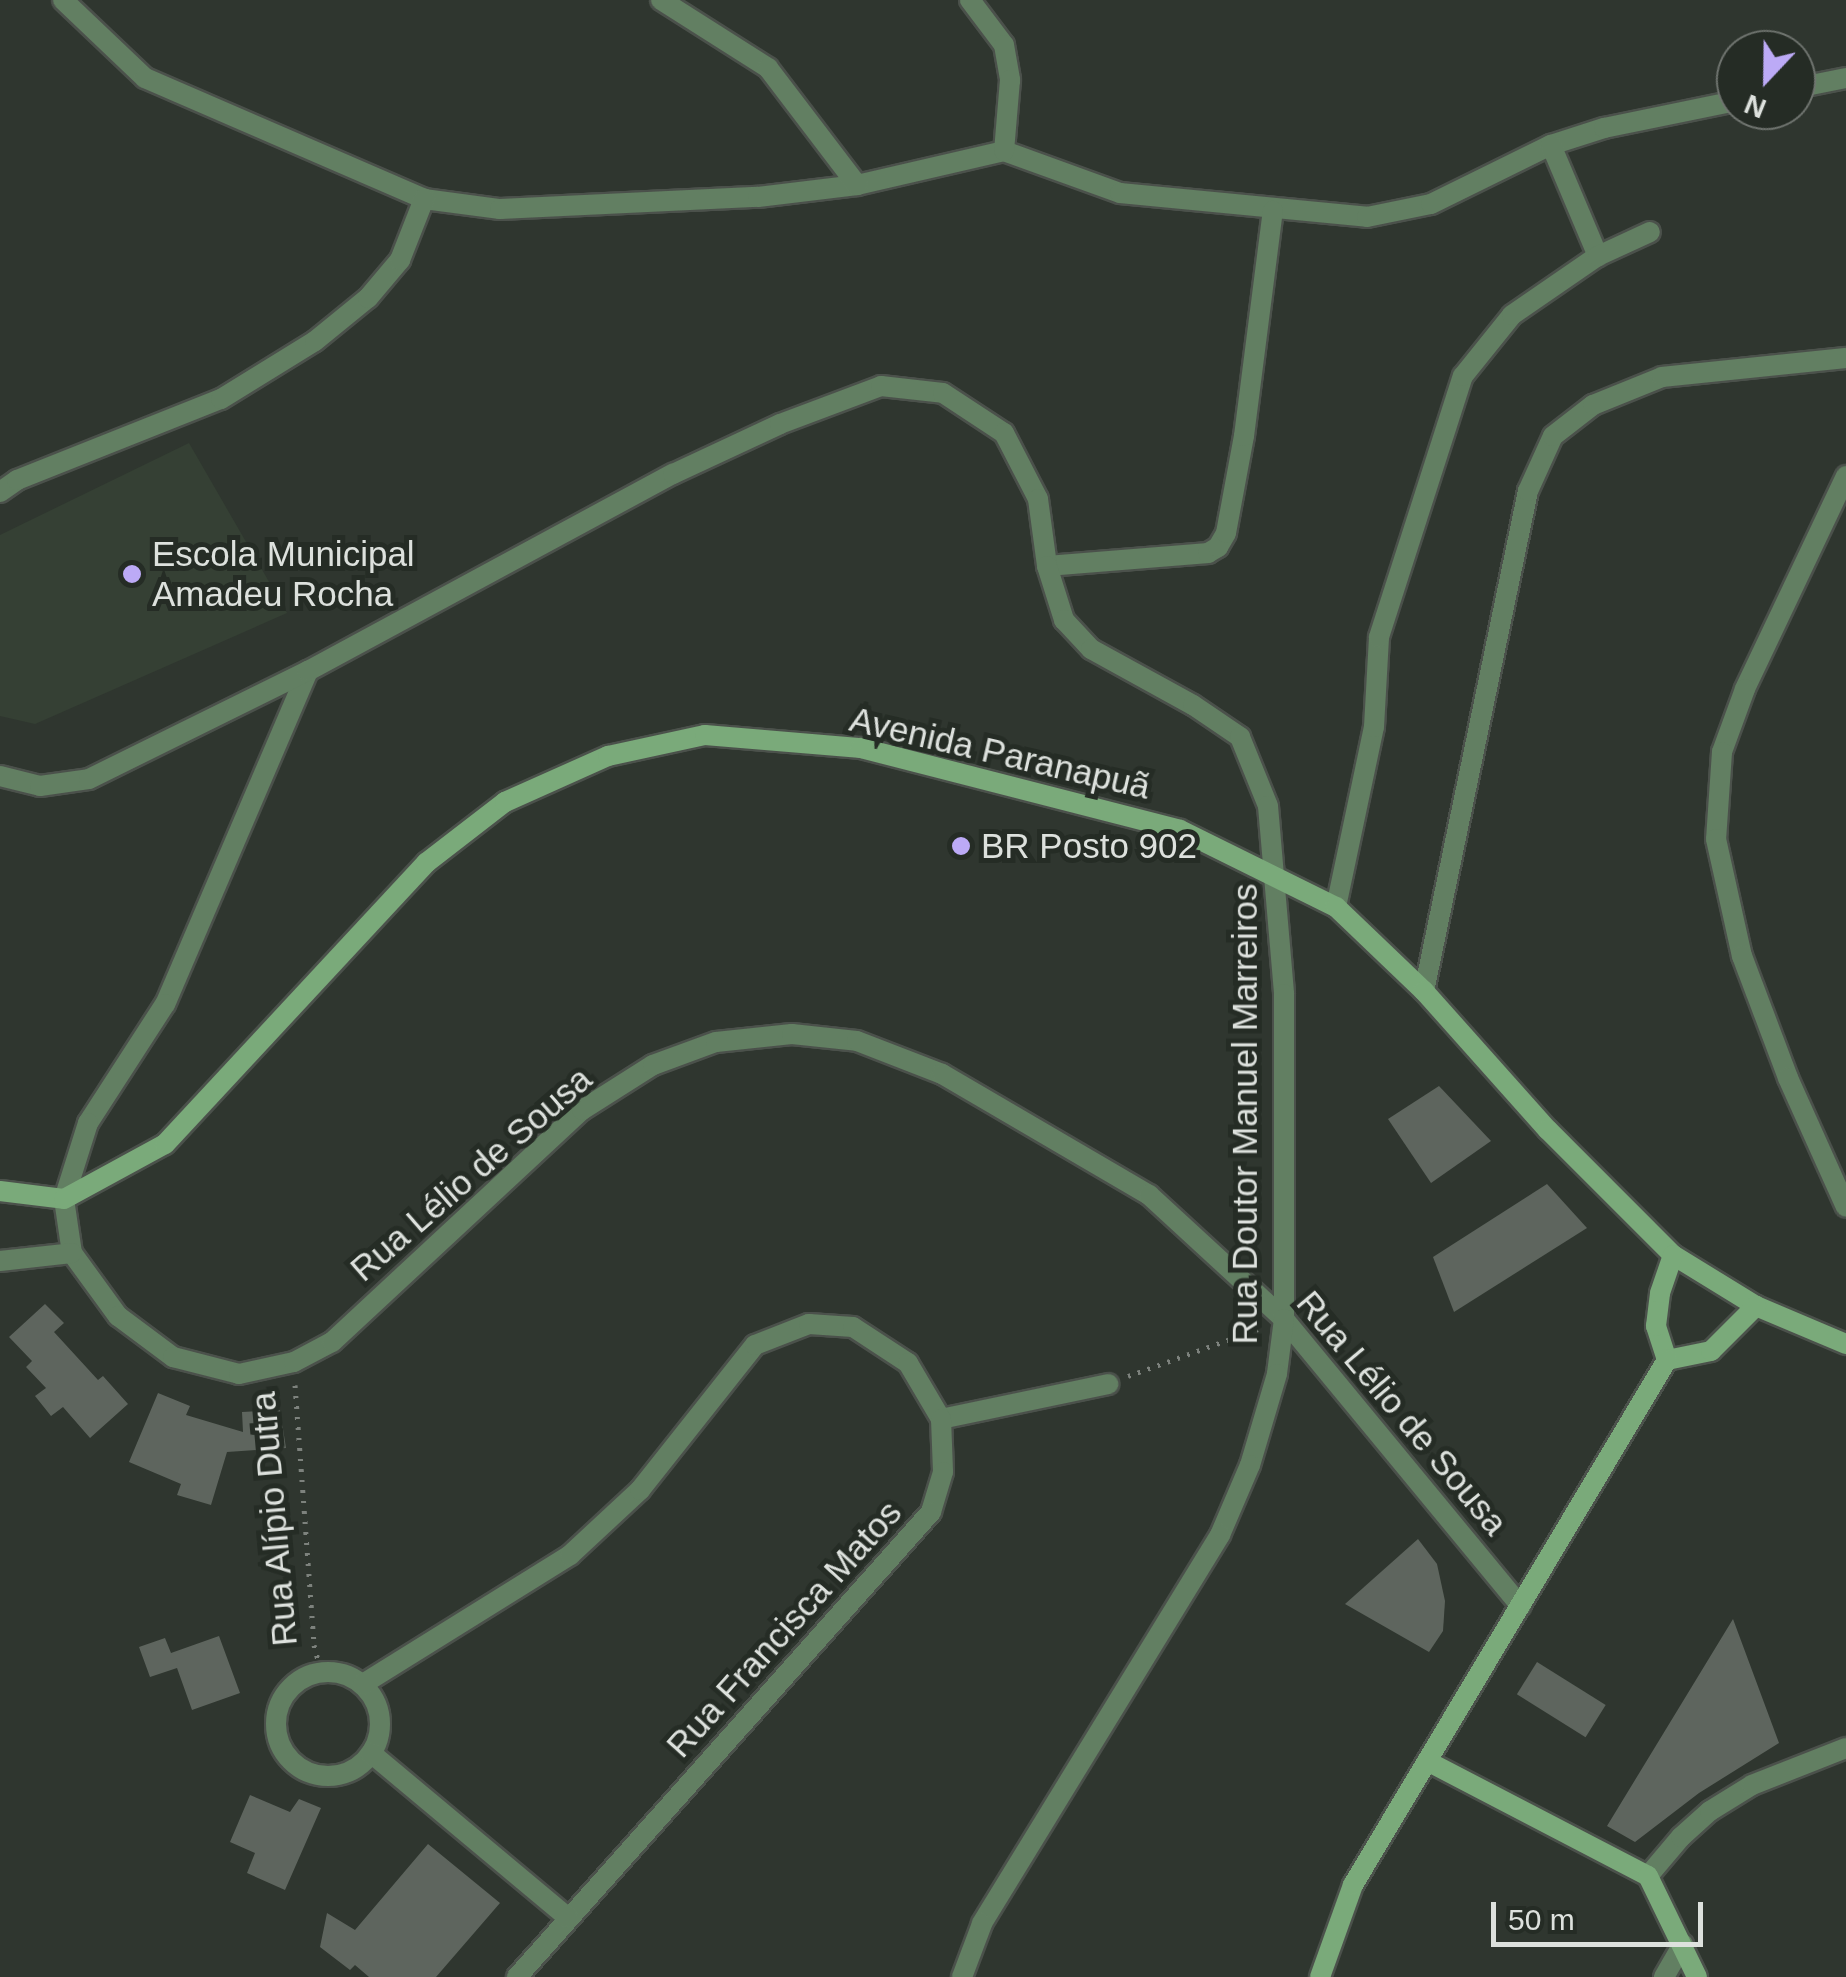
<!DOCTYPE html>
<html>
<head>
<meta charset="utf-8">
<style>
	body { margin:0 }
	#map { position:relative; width:1846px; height:1977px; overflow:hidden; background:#2f362f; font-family:Arial,sans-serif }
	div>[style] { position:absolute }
	.built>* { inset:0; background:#354034 }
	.building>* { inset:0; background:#5e655e; transform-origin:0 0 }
	.path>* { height:5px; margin-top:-2.5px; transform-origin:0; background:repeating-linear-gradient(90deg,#7d827d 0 2.5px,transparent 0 10.5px) }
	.roads { filter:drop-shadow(2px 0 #4b514b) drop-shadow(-2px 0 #4b514b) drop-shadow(0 2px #4b514b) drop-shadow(0 -2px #4b514b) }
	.street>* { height:20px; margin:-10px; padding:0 10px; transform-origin:10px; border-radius:10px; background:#627f62 }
	.street>.ring { margin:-10px; padding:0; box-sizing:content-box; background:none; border:20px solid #627f62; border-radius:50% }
	.secondary>* { height:20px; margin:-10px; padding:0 10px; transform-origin:10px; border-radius:10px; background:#7aaa7a }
	.dots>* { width:28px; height:28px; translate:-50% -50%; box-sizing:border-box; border:5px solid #252c25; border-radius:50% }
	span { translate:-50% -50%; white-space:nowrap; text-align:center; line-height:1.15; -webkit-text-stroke:10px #252c25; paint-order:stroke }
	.poi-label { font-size:35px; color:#dde1dd }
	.left { translate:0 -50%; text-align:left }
	.street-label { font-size:35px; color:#dde1dd }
	.north { position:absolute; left:1716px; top:30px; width:100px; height:100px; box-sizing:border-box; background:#252c25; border:2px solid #6f746f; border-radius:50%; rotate:202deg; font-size:28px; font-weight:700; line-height:40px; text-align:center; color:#dde1dd }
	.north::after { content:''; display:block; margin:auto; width:35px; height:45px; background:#bcaaf6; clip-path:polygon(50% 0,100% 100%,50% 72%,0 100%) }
	.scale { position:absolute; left:1491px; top:1902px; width:212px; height:45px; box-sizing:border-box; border:5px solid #dde1dd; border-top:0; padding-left:12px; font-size:30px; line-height:35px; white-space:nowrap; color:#dde1dd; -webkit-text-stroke:8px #252c25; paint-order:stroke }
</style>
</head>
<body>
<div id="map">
	<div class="built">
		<div style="clip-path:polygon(189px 443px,287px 613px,35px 724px,0 716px,0 535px)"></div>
	</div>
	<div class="building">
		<div style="clip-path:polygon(1439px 1086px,1491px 1141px,1431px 1183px,1388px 1119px)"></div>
		<div style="clip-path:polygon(1547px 1184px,1587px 1228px,1454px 1312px,1433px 1257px)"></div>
		<div style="clip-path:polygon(45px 1304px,64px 1323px,54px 1332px,98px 1380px,103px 1376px,128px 1404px,90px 1438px,63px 1407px,51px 1416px,35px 1396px,46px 1388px,26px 1367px,32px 1361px,9px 1337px)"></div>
		<div style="clip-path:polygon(158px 1393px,190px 1406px,186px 1415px,243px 1432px,242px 1412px,280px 1410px,286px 1448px,227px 1452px,211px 1505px,177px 1495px,181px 1484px,129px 1462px)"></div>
		<div style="clip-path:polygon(1418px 1539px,1437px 1564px,1445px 1601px,1443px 1631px,1429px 1652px,1345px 1604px)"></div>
		<div style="clip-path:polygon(1733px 1619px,1779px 1743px,1699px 1793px,1635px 1842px,1607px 1826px)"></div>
		<div style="clip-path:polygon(219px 1636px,240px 1693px,192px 1710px,177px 1668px,150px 1677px,139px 1647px,165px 1638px,171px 1653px)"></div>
		<div style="left:1537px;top:1662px;width:81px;height:38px;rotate:32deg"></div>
		<div style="clip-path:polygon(250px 1795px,290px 1812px,299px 1799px,321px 1808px,285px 1890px,247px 1873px,255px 1853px,230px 1842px)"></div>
		<div style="clip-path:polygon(428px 1844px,500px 1903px,436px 1977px,369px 1977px,355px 1965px,350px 1970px,320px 1947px,327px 1913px,355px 1930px)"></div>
	</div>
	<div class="path">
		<div style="left:1128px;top:1376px;width:138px;rotate:-19.9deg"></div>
		<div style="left:295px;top:1385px;width:261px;rotate:85.8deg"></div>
		<div style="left:314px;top:1645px;width:27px;rotate:75deg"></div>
	</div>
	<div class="roads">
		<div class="street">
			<div style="left:63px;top:0;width:113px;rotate:43.6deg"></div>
			<div style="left:145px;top:78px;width:304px;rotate:23.4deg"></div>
			<div style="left:424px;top:199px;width:77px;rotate:7.5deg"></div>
			<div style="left:500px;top:209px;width:258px;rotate:-2.7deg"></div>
			<div style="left:758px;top:197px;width:100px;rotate:-6.9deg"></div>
			<div style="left:857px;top:185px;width:151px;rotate:-13deg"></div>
			<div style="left:1004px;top:151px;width:123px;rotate:19.9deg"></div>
			<div style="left:1120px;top:193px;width:248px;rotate:5.5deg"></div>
			<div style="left:1367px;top:217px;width:65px;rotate:-11.5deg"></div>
			<div style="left:1431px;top:204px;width:134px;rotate:-26.2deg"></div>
			<div style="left:1551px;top:145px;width:56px;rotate:-17.8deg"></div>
			<div style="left:1604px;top:128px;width:135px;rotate:-11.6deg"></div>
			<div style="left:661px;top:0;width:127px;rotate:32.4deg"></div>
			<div style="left:768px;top:68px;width:147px;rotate:52.7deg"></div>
			<div style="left:970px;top:0;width:56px;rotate:52.9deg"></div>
			<div style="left:1004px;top:45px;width:36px;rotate:80deg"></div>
			<div style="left:1010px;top:80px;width:71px;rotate:94.8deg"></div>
			<div style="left:1796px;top:88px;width:51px;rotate:-11.3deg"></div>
			<div style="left:1551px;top:145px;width:121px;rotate:67.1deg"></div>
			<div style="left:1846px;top:476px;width:236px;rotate:115.4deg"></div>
			<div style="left:1745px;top:689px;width:67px;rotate:110.1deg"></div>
			<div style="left:1722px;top:752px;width:87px;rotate:93.9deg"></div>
			<div style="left:1716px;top:839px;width:120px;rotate:77.5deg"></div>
			<div style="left:1742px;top:956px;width:130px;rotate:69.3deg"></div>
			<div style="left:1788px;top:1078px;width:141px;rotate:65.8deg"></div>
			<div style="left:0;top:492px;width:21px;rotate:-35deg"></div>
			<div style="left:17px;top:480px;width:219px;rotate:-21.7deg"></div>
			<div style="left:221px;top:399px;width:110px;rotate:-31.7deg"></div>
			<div style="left:315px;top:341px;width:68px;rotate:-39.1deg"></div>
			<div style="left:368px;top:298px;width:50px;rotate:-49.9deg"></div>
			<div style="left:400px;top:260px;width:66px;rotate:-68.5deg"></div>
			<div style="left:1047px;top:566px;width:162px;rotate:-4.6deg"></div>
			<div style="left:1208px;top:553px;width:12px;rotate:-31deg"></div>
			<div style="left:1218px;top:547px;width:16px;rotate:-60deg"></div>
			<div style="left:1226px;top:533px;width:99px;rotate:-79.5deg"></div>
			<div style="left:1244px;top:436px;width:227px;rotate:-82.7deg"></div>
			<div style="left:308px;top:671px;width:362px;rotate:113.2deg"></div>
			<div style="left:165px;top:1004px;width:142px;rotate:122.9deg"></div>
			<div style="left:88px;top:1123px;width:80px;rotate:107.5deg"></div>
			<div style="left:64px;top:1199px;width:55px;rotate:81.6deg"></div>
			<div style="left:72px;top:1253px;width:78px;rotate:53.9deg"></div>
			<div style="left:118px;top:1316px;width:69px;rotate:36.7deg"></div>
			<div style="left:173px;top:1357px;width:68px;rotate:14.4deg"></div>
			<div style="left:239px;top:1374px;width:56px;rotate:-12.3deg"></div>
			<div style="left:294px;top:1362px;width:43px;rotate:-27.8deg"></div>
			<div style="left:332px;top:1342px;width:341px;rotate:-42.9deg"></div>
			<div style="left:582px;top:1110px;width:84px;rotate:-32.4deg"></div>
			<div style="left:653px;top:1065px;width:67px;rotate:-20.1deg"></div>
			<div style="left:716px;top:1042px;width:76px;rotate:-6deg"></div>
			<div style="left:792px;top:1034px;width:65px;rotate:6.1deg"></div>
			<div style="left:857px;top:1041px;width:91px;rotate:21.2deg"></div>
			<div style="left:942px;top:1074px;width:240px;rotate:30.3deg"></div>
			<div style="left:1149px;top:1195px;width:183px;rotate:42.6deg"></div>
			<div style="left:1284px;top:1319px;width:372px;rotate:50.5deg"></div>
			<div style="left:0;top:776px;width:41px;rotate:14deg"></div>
			<div style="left:40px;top:786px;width:49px;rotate:-8.1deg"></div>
			<div style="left:89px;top:779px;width:244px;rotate:-26.3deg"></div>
			<div style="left:308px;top:671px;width:415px;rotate:-28.4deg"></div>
			<div style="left:673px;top:474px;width:118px;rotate:-25deg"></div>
			<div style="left:780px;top:424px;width:108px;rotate:-20.6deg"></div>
			<div style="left:881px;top:386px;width:62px;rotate:6.4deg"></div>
			<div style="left:943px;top:393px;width:73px;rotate:33.3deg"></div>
			<div style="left:1004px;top:433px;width:74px;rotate:62.7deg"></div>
			<div style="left:1038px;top:499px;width:68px;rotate:82.3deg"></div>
			<div style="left:1047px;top:566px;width:57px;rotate:72.5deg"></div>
			<div style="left:1064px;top:620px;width:40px;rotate:47deg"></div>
			<div style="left:1091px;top:649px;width:116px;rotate:28.8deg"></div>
			<div style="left:1193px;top:705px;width:57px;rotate:34.2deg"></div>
			<div style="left:1240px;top:737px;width:74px;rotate:67.9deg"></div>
			<div style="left:1268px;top:806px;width:189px;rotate:85.1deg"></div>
			<div style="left:1284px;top:994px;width:325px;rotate:90deg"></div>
			<div style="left:1284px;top:1319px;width:55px;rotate:97.3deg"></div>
			<div style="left:1277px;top:1374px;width:95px;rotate:106.5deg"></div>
			<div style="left:1250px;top:1465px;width:76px;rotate:113.2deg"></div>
			<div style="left:1220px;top:1535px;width:456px;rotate:121.5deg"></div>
			<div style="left:982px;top:1924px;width:57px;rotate:110.7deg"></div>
			<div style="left:1336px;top:907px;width:184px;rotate:-78.1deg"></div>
			<div style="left:1374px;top:727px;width:90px;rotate:-86.8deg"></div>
			<div style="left:1379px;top:637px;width:274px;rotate:-72.2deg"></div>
			<div style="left:1463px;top:376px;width:78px;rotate:-51.2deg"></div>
			<div style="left:1512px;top:315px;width:104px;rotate:-34.5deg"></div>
			<div style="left:1598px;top:256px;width:57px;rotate:-24.8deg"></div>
			<div style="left:1424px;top:991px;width:511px;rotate:-78.25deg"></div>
			<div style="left:1528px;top:491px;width:60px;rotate:-65.6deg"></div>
			<div style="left:1553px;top:436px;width:51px;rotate:-37.8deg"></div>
			<div style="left:1593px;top:405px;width:74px;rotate:-22.1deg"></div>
			<div style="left:1662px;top:377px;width:185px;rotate:-5.9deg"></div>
			<div style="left:0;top:1261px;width:72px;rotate:-6.3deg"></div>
			<div style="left:941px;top:1419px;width:171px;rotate:-11.8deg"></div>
			<div class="ring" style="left:276px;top:1672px;width:84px;height:84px"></div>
			<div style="left:363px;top:1684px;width:244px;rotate:-31.9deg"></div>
			<div style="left:570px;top:1555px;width:96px;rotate:-42.9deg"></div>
			<div style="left:640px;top:1490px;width:185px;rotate:-51.6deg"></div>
			<div style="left:755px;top:1345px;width:58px;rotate:-21.3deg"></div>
			<div style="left:809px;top:1324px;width:44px;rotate:3.9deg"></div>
			<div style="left:853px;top:1327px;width:66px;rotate:33.2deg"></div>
			<div style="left:908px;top:1363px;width:65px;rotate:59.5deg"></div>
			<div style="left:941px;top:1419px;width:53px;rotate:87.8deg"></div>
			<div style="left:943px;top:1472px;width:42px;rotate:106.7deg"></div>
			<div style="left:931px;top:1512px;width:623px;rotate:131.68deg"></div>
			<div style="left:371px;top:1753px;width:256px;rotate:39.9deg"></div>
			<div style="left:1648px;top:1876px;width:51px;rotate:-49.8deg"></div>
			<div style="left:1681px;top:1837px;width:39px;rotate:-42deg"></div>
			<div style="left:1710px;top:1811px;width:49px;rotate:-31.8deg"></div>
			<div style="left:1752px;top:1785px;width:101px;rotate:-21.5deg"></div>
			<div style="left:1664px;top:1977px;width:38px;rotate:-60deg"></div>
		</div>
		<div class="secondary">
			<div style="left:0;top:1191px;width:64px;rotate:7.1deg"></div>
			<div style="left:64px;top:1199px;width:115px;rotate:-28.6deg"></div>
			<div style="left:165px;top:1144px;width:384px;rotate:-47.1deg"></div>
			<div style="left:426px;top:863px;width:100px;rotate:-37.7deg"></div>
			<div style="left:505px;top:802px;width:113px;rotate:-24.1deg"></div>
			<div style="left:608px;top:756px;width:99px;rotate:-12.2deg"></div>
			<div style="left:705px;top:735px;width:157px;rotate:4.8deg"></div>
			<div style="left:861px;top:748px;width:329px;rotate:14.4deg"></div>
			<div style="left:1180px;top:830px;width:174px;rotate:26.3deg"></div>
			<div style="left:1336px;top:907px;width:122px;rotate:43.7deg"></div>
			<div style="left:1424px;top:991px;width:186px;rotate:48.3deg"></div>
			<div style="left:1548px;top:1130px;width:177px;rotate:45deg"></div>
			<div style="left:1673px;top:1255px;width:97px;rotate:31.6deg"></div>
			<div style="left:1756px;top:1306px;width:98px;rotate:22.9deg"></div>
			<div style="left:1667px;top:1360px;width:36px;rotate:-108deg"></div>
			<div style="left:1656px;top:1326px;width:33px;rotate:-83deg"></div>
			<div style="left:1660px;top:1293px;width:40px;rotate:-71.1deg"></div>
			<div style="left:1667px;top:1360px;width:45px;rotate:-11.6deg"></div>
			<div style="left:1711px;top:1351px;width:64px;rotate:-45deg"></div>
			<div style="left:1427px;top:1761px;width:249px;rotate:27.5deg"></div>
			<div style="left:1648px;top:1876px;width:112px;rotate:64.1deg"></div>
			<div style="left:1320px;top:1977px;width:98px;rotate:-70.3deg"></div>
			<div style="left:1353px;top:1885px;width:612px;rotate:-59.12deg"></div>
		</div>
	</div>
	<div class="dots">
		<div style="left:132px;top:574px;background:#bcaaf6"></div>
		<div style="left:961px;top:846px;background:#bcaaf6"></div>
	</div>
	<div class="poi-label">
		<span class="left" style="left:152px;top:574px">Escola Municipal<br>Amadeu Rocha</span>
		<span class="left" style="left:981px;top:846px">BR Posto 902</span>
	</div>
	<div class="street-label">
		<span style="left:1000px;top:753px;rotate:13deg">Avenida Paranapuã</span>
		<span style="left:1245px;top:1114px;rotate:-90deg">Rua Doutor Manuel Marreiros</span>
		<span style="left:471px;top:1174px;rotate:-41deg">Rua Lélio de Sousa</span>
		<span style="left:1402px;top:1413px;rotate:50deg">Rua Lélio de Sousa</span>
		<span style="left:274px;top:1519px;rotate:-95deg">Rua Alípio Dutra</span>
		<span style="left:784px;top:1629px;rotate:-48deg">Rua Francisca Matos</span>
	</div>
	<div class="north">N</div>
	<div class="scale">50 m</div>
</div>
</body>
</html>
